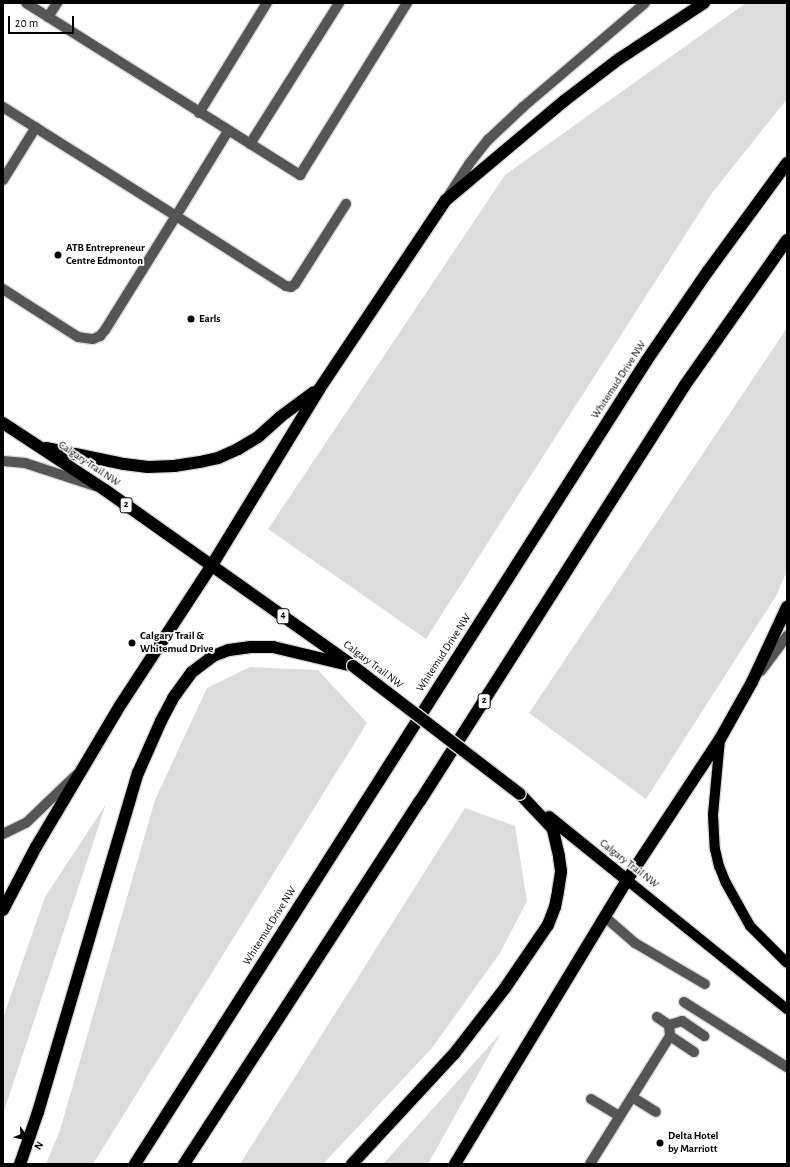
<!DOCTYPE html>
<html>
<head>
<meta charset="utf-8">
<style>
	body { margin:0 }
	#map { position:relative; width:790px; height:1167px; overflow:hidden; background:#fff; font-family:"Alegreya Sans",sans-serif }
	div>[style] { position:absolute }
	.green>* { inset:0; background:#dcdcdc }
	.roads { filter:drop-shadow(1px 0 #dbdbdb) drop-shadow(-1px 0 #dbdbdb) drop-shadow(0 1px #dbdbdb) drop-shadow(0 -1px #dbdbdb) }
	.minor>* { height:10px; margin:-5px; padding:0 5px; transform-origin:5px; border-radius:5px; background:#555 }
	.major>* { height:10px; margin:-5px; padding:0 5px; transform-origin:5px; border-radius:5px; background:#000 }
	.highway>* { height:12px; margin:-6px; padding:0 6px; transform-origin:6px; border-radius:6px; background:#000 }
	.bridges { filter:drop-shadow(1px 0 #dbdbdb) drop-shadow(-1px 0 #dbdbdb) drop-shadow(0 1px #dbdbdb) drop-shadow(0 -1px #dbdbdb) }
	.highway-bridge>* { height:12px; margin:-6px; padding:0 6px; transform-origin:6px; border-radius:6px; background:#000 }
	.dots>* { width:11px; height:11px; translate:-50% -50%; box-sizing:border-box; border:2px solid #fff; border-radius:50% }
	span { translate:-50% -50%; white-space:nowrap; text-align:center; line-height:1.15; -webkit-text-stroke:3.5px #fff; paint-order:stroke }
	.shield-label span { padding:1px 3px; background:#fff; border:1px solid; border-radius:3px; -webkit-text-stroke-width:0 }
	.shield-label { font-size:10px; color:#000; font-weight:700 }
	.poi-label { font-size:11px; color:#000; font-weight:700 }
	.left { translate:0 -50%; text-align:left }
	.street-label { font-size:11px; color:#000 }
	.frame { position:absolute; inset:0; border:4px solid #000; pointer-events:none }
	.north { position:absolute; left:8px; top:1119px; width:40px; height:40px; -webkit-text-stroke:3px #fff; paint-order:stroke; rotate:122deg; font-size:11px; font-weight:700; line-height:16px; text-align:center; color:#000 }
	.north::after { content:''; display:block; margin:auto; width:14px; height:18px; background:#000; clip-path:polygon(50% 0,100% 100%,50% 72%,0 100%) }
	.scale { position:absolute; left:8px; top:16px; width:66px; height:18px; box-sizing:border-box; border:2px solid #000; border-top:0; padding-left:5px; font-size:12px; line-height:14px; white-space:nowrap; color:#000; -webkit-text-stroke:3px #fff; paint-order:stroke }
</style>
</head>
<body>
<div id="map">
	<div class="green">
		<div style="clip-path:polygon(746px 3px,787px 3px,787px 99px,712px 193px,426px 639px,268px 529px,505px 175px)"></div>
		<div style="clip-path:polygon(787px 328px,787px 571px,776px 596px,646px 799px,529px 713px)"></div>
		<div style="clip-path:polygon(250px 667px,318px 670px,367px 723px,93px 1164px,46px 1164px,60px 1130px,155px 800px,207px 688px)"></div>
		<div style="clip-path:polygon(106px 804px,3px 1114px,3px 1018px,45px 897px)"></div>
		<div style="clip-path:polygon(465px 808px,515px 826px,527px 901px,500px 953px,432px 1048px,323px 1164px,240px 1164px)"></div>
		<div style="clip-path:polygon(501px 1033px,428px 1164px,383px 1164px)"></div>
	</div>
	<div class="roads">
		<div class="minor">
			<div style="left:26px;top:3px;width:324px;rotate:32.1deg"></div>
			<div style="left:300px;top:175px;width:203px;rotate:-58.1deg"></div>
			<div style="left:48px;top:17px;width:17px;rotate:-57deg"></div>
			<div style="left:3px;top:107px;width:204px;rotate:32.2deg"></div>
			<div style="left:176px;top:216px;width:100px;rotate:-58.5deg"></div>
			<div style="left:199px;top:113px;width:129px;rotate:-58.3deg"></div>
			<div style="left:250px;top:144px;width:167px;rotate:-57.7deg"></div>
			<div style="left:3px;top:180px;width:62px;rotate:-58.1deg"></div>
			<div style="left:449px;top:195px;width:37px;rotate:-57deg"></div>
			<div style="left:469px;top:164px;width:31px;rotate:-52deg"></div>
			<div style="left:488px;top:140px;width:48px;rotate:-43.3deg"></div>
			<div style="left:523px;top:107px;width:160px;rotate:-40.4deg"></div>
			<div style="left:3px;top:289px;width:89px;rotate:32.6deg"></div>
			<div style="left:78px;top:337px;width:15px;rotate:8deg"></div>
			<div style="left:93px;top:339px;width:8px;rotate:-23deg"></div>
			<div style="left:100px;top:336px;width:8px;rotate:-50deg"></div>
			<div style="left:105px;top:330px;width:134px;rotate:-58.1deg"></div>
			<div style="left:176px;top:216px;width:130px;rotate:32.5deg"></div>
			<div style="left:286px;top:286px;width:5px;rotate:11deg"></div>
			<div style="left:291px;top:287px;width:5px;rotate:-37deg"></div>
			<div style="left:295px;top:284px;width:95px;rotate:-57.5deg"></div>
			<div style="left:3px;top:461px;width:22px;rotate:5deg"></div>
			<div style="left:25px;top:463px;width:74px;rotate:18.2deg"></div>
			<div style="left:761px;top:671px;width:44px;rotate:-53.4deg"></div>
			<div style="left:3px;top:834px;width:25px;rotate:-26deg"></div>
			<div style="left:26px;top:823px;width:69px;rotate:-43.8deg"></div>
			<div style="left:605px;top:917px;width:40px;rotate:41deg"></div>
			<div style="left:635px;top:943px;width:81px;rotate:30.4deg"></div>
			<div style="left:684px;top:1002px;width:122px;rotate:32.3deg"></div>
			<div style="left:657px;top:1017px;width:14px;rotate:34deg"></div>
			<div style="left:694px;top:1052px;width:29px;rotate:-146deg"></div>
			<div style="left:670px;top:1036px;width:11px;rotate:-95deg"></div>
			<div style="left:669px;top:1025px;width:14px;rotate:-17deg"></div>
			<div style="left:682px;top:1021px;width:27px;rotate:34deg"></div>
			<div style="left:632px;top:1097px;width:28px;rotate:32deg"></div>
			<div style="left:591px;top:1099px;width:33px;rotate:31deg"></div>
			<div style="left:590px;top:1164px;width:151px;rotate:-58deg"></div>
		</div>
		<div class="major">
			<div style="left:720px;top:739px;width:76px;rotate:95.3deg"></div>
			<div style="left:713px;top:815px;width:34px;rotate:87deg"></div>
			<div style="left:715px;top:849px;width:17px;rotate:77deg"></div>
			<div style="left:719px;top:866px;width:18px;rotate:68deg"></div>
			<div style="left:726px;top:883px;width:49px;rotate:60.8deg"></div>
			<div style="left:750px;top:926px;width:52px;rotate:45deg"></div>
			<div style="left:627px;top:880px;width:206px;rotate:38.9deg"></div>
		</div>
		<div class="highway">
			<div style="left:3px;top:423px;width:122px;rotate:33.3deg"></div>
			<div style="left:105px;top:490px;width:299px;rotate:35.3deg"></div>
			<div style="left:46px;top:448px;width:80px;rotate:11.6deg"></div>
			<div style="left:124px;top:464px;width:24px;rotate:7deg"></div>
			<div style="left:148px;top:467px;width:26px;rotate:-2deg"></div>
			<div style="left:174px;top:466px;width:30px;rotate:-9deg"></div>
			<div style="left:204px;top:461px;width:14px;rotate:-12deg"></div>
			<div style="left:218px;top:458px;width:22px;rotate:-24deg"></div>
			<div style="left:238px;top:449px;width:23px;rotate:-31deg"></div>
			<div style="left:258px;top:437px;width:30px;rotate:-42deg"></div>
			<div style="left:280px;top:417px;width:42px;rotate:-36.3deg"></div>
			<div style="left:549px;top:817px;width:100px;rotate:38.9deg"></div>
			<div style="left:3px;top:910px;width:71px;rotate:-62.4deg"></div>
			<div style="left:36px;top:847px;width:166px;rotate:-59.3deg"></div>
			<div style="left:121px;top:704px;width:166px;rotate:-56.8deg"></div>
			<div style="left:212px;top:565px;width:207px;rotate:-58.6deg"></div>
			<div style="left:320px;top:388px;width:226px;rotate:-56.2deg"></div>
			<div style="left:446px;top:200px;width:154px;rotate:-40deg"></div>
			<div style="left:564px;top:101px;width:69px;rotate:-37.4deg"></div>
			<div style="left:619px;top:59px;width:102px;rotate:-33.4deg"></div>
			<div style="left:20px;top:1164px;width:55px;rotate:-70.9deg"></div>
			<div style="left:38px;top:1112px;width:353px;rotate:-73.6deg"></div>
			<div style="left:138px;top:773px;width:57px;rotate:-66.1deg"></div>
			<div style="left:161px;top:721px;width:26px;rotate:-62deg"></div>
			<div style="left:173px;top:698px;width:32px;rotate:-54deg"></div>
			<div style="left:192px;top:672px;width:26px;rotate:-37deg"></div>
			<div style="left:213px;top:656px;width:17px;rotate:-21deg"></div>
			<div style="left:229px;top:650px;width:22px;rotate:-8deg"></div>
			<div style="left:251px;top:647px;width:22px"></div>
			<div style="left:273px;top:647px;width:82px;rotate:13.4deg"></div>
			<div style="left:135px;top:1164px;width:953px;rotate:-57.51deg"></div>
			<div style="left:647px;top:360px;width:108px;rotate:-55.6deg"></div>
			<div style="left:708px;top:271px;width:134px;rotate:-53.8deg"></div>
			<div style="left:184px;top:1164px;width:433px;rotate:-57deg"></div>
			<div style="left:420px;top:801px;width:493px;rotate:-57.5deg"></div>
			<div style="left:685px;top:385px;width:177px;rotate:-54.9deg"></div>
			<div style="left:352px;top:1164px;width:150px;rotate:-47.2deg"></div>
			<div style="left:454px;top:1054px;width:83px;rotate:-52.3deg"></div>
			<div style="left:505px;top:988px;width:76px;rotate:-55.7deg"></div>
			<div style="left:548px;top:925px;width:19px;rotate:-69deg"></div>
			<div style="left:555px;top:907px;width:16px;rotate:-79deg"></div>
			<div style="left:558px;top:891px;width:20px;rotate:-81deg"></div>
			<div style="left:561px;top:871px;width:15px;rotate:-98deg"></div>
			<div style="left:559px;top:856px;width:28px;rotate:-103deg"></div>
			<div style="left:553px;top:829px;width:48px;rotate:-133.3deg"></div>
			<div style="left:455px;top:1164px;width:332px;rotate:-58.8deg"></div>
			<div style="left:627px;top:880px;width:169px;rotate:-56.6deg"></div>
			<div style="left:720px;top:739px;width:65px;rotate:-60.7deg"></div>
			<div style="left:752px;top:682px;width:83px;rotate:-65deg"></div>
		</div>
	</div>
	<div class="bridges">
		<div class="highway-bridge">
			<div style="left:353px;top:666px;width:210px;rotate:37.5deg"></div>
		</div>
	</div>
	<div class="dots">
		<div style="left:58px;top:255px;background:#000"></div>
		<div style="left:191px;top:319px;background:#000"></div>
		<div style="left:132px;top:643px;background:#000"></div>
		<div style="left:660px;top:1143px;background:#000"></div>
	</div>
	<div class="shield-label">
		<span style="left:126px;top:505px">2</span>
		<span style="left:283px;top:616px">4</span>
		<span style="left:484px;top:701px">2</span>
	</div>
	<div class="poi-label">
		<span class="left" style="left:66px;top:255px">ATB Entrepreneur<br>Centre Edmonton</span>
		<span class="left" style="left:199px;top:319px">Earls</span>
		<span class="left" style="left:140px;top:643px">Calgary Trail &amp;<br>Whitemud Drive</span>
		<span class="left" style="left:668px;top:1143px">Delta Hotel<br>by Marriott</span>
	</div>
	<div class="street-label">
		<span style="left:619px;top:380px;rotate:-57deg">Whitemud Drive NW</span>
		<span style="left:89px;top:464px;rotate:34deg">Calgary Trail NW</span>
		<span style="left:444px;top:653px;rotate:-57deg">Whitemud Drive NW</span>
		<span style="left:373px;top:665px;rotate:37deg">Calgary Trail NW</span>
		<span style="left:629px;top:864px;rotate:38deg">Calgary Trail NW</span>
		<span style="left:270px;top:926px;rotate:-58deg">Whitemud Drive NW</span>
	</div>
	<div class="frame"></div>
	<div class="north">N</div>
	<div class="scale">20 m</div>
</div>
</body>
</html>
